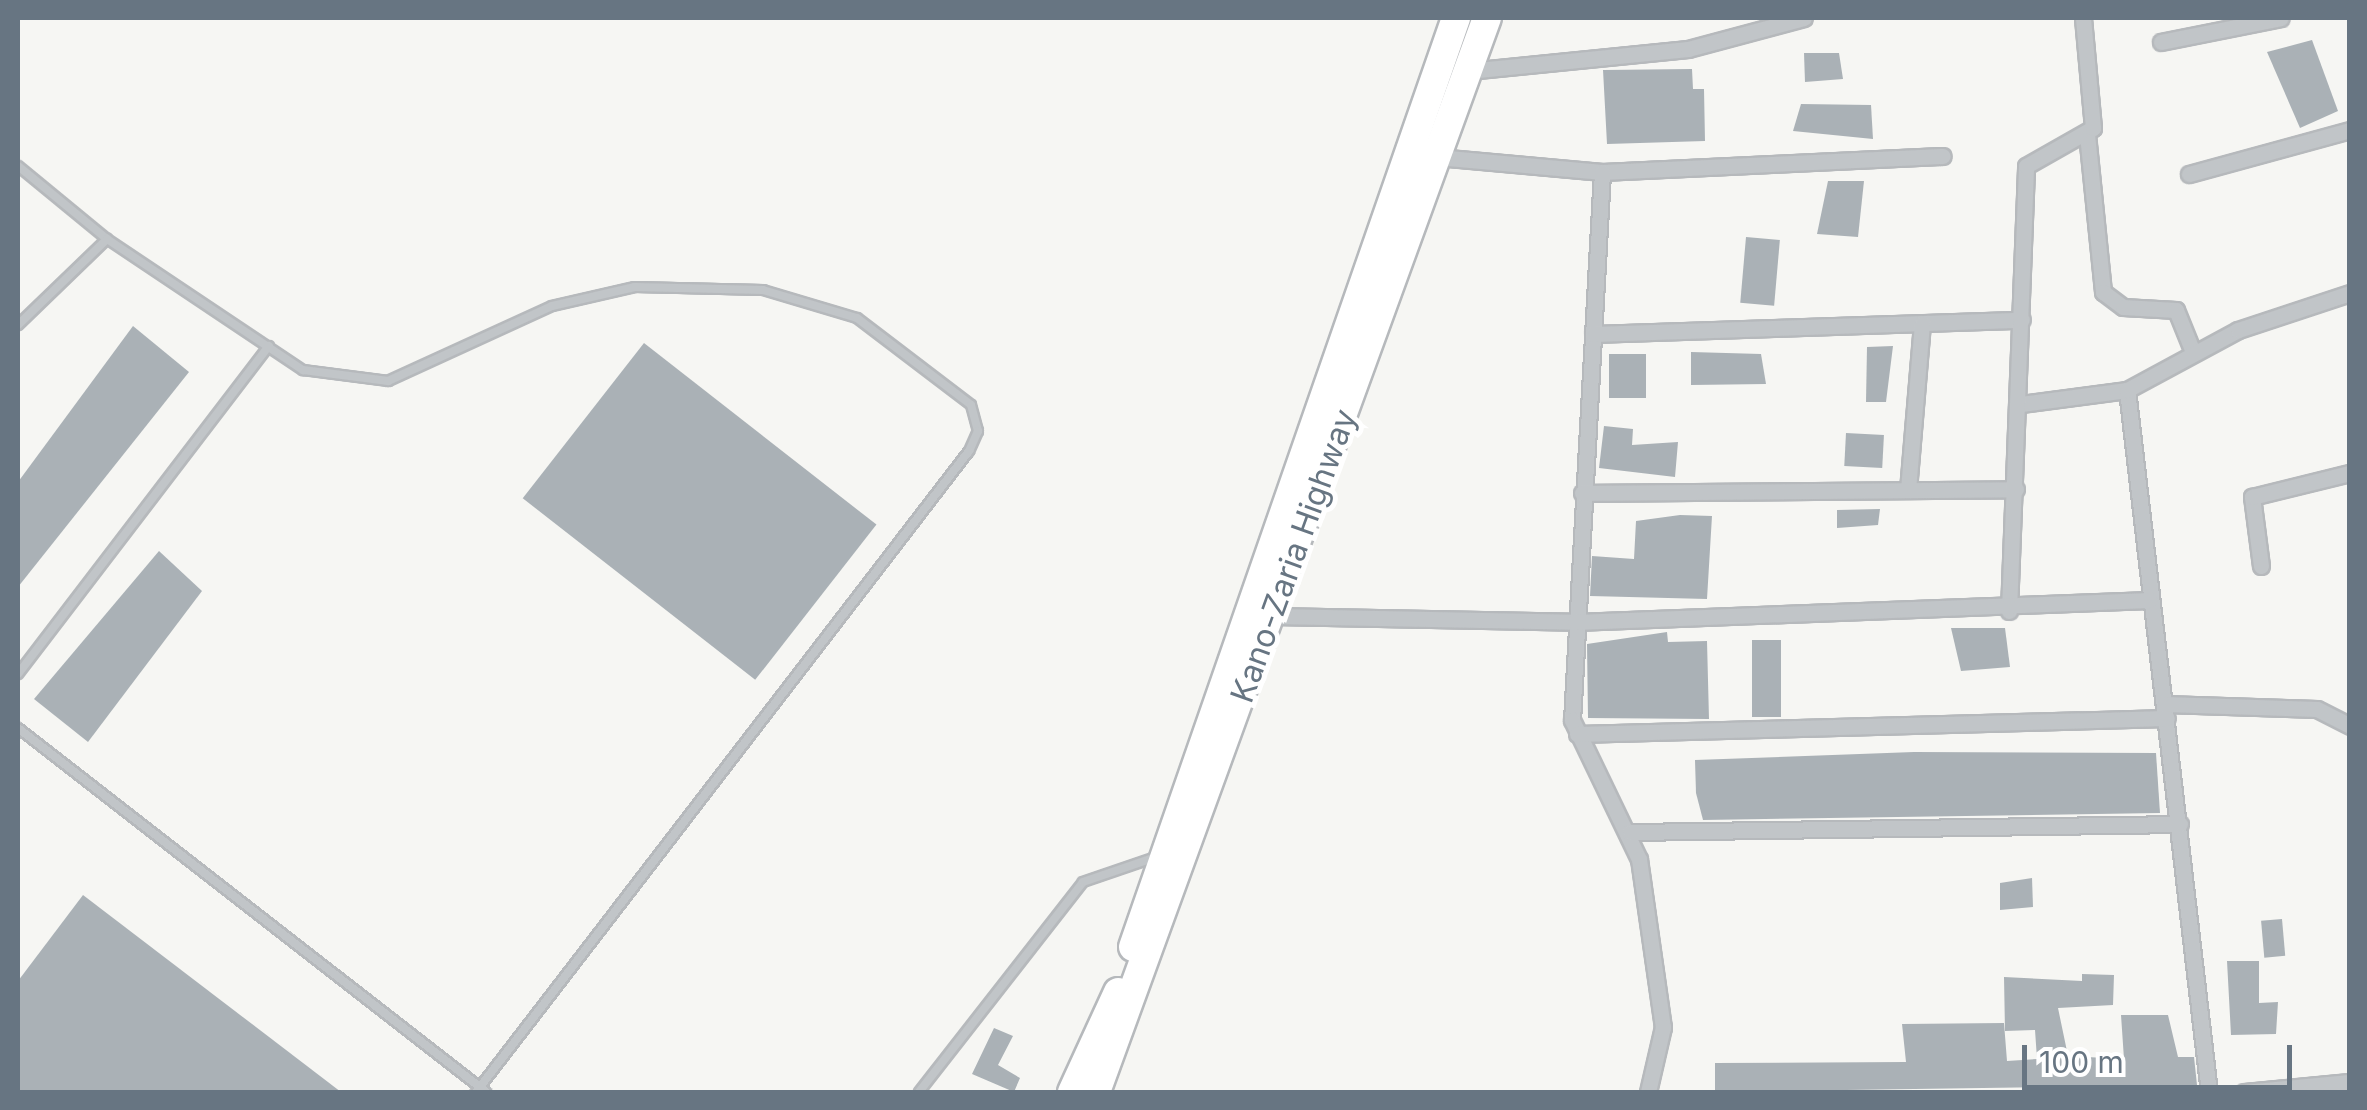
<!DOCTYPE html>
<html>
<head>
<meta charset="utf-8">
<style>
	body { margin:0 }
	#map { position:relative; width:2367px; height:1110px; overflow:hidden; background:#f6f6f3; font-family:Inter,sans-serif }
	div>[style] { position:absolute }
	.building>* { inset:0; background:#aab1b6; transform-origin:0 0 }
	.roads { filter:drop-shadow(2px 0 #b6b9bc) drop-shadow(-2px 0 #b6b9bc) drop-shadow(0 2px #b6b9bc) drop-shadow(0 -2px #b6b9bc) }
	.lane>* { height:8px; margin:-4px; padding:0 4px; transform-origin:4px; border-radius:4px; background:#c1c5c8 }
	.street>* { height:15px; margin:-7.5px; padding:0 7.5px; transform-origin:7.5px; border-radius:7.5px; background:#c1c5c8 }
	.highway>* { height:28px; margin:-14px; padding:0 14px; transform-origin:14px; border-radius:14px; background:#fff }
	span { translate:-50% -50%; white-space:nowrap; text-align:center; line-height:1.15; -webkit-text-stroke:10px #fff; paint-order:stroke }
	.street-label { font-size:32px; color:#677582 }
	.frame { position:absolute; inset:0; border:20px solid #677582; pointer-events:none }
	.scale { position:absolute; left:2022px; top:1045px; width:270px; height:45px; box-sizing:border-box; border:5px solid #677582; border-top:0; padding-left:12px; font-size:30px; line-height:35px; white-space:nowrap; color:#677582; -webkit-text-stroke:8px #fff; paint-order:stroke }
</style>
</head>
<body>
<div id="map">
	<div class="building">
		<div style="clip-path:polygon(2312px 40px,2338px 111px,2300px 128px,2267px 52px)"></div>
		<div style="clip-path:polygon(1804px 53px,1839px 53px,1843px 79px,1805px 82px)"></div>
		<div style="clip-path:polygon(1692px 69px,1693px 89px,1704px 89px,1705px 141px,1607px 144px,1603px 70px)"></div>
		<div style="clip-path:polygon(1801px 104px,1871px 105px,1873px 139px,1793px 131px)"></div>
		<div style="clip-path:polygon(1828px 181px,1864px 181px,1858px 237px,1817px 234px)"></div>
		<div style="left:1746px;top:237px;width:34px;height:66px;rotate:5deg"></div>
		<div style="clip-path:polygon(133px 326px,189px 372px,18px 587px,18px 482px)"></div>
		<div style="left:644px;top:343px;width:295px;height:197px;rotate:38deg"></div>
		<div style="clip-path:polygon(1893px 346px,1886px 402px,1866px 402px,1867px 347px)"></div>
		<div style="clip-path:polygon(1691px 352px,1761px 354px,1766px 384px,1691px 385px)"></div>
		<div style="left:1646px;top:354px;width:44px;height:37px;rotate:90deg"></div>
		<div style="clip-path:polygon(1604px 426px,1633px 429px,1632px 445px,1678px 442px,1675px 477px,1599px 468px)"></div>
		<div style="left:1846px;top:433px;width:38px;height:33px;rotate:3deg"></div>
		<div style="clip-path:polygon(1880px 509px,1878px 525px,1837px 528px,1837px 510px)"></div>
		<div style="clip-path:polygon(1680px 515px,1712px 516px,1707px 599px,1590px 596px,1592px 556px,1634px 559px,1636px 521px)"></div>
		<div style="clip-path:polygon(159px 551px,202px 591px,88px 742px,34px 699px)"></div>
		<div style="clip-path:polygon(1951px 628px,2005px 628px,2010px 667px,1961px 671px)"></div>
		<div style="clip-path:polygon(1667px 632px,1668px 642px,1707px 641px,1709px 719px,1588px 718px,1587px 644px)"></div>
		<div style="left:1752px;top:640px;width:29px;height:77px"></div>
		<div style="clip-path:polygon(1914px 752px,2156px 753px,2160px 813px,1703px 820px,1696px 793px,1695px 760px)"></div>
		<div style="clip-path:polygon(2032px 878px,2033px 907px,2000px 910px,2000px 883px)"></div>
		<div style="clip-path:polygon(83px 895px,341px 1092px,18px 1092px,18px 981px)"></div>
		<div style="left:2282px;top:919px;width:37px;height:21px;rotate:85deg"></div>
		<div style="clip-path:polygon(2227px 961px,2259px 961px,2259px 1003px,2278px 1002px,2276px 1034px,2231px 1035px)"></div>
		<div style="clip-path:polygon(2082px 974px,2114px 975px,2113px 1005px,2058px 1008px,2068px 1056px,2124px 1059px,2121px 1015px,2168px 1015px,2178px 1057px,2194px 1057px,2197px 1085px,1715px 1092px,1715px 1063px,1906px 1062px,1902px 1024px,2004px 1023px,2007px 1061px,2037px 1059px,2035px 1030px,2005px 1031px,2004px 977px,2082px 981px)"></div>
		<div style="clip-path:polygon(994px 1028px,1013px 1036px,998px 1065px,1020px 1078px,1014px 1092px,972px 1074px)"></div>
	</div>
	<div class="roads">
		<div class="lane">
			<div style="left:18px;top:166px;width:115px;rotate:39.4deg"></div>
			<div style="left:107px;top:239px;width:236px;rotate:33.8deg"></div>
			<div style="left:303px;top:370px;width:86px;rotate:7.4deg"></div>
			<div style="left:388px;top:381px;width:180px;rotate:-24.6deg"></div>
			<div style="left:552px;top:306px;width:85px;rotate:-12.9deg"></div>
			<div style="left:635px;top:287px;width:128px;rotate:1.3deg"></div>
			<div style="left:763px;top:290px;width:98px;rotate:16.6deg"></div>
			<div style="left:857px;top:318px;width:143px;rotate:37.3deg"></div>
			<div style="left:971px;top:405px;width:27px;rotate:75deg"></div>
			<div style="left:978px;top:431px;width:22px;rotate:114deg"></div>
			<div style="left:969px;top:451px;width:809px;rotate:127.56deg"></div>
			<div style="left:18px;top:325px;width:124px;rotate:-44deg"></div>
			<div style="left:18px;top:674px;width:413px;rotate:-52.6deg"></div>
			<div style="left:18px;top:728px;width:593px;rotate:37.87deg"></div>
			<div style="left:919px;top:1092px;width:266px;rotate:-52deg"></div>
			<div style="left:1083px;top:882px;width:77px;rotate:-18.9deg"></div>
		</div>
		<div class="street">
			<div style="left:2161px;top:42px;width:122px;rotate:-11.3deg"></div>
			<div style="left:1468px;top:71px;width:221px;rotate:-5.7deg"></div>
			<div style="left:1688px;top:49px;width:120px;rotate:-15deg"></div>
			<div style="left:2087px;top:134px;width:159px;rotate:84.2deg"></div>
			<div style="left:2103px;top:292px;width:25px;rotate:37deg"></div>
			<div style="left:2123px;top:307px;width:53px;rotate:3.2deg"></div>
			<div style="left:2176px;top:310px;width:45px;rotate:68deg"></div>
			<div style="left:1437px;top:157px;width:166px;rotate:5.2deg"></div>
			<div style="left:1602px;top:172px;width:341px;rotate:-2.7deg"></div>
			<div style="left:1602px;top:172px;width:549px;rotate:93.13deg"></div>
			<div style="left:1572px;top:720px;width:154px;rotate:64.3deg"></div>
			<div style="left:1639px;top:859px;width:170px;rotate:81.9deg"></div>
			<div style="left:1663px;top:1027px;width:67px;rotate:103deg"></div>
			<div style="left:2189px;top:174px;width:167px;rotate:-15.3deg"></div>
			<div style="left:1593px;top:334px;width:429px;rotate:-1.9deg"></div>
			<div style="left:2127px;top:390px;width:707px;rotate:83.34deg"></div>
			<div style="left:2021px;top:404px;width:107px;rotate:-7.5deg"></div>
			<div style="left:2127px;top:390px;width:126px;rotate:-28.4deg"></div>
			<div style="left:2238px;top:330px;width:118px;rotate:-18.3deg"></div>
			<div style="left:1908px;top:490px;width:167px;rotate:-85.2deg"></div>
			<div style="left:1582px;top:493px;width:434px;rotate:-0.5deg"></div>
			<div style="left:2261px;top:566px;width:70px;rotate:-97.4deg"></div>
			<div style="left:2252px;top:497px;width:101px;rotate:-13.8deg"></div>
			<div style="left:2009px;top:611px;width:445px;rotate:-87.8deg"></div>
			<div style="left:2026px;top:166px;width:77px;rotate:-29.6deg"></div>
			<div style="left:2093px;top:128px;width:110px;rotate:-95.2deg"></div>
			<div style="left:1273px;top:616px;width:302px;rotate:1.1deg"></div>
			<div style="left:1575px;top:622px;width:575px;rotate:-2.19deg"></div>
			<div style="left:2165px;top:704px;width:152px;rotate:1.9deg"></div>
			<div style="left:2317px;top:709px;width:37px;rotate:27deg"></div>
			<div style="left:1577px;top:734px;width:590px;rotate:-1.55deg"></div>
			<div style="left:1630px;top:832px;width:550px;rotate:-0.83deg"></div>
			<div style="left:2244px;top:1092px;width:106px;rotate:-5.4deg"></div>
		</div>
		<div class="highway">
			<div style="left:1133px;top:947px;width:984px;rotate:-70.83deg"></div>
			<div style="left:1072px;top:1092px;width:110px;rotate:-65.3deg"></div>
			<div style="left:1096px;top:1092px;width:1143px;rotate:-70deg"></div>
		</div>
	</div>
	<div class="street-label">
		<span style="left:1294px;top:556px;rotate:-70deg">Kano-Zaria Highway</span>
	</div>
	<div class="frame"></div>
	<div class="scale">100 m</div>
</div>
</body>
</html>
